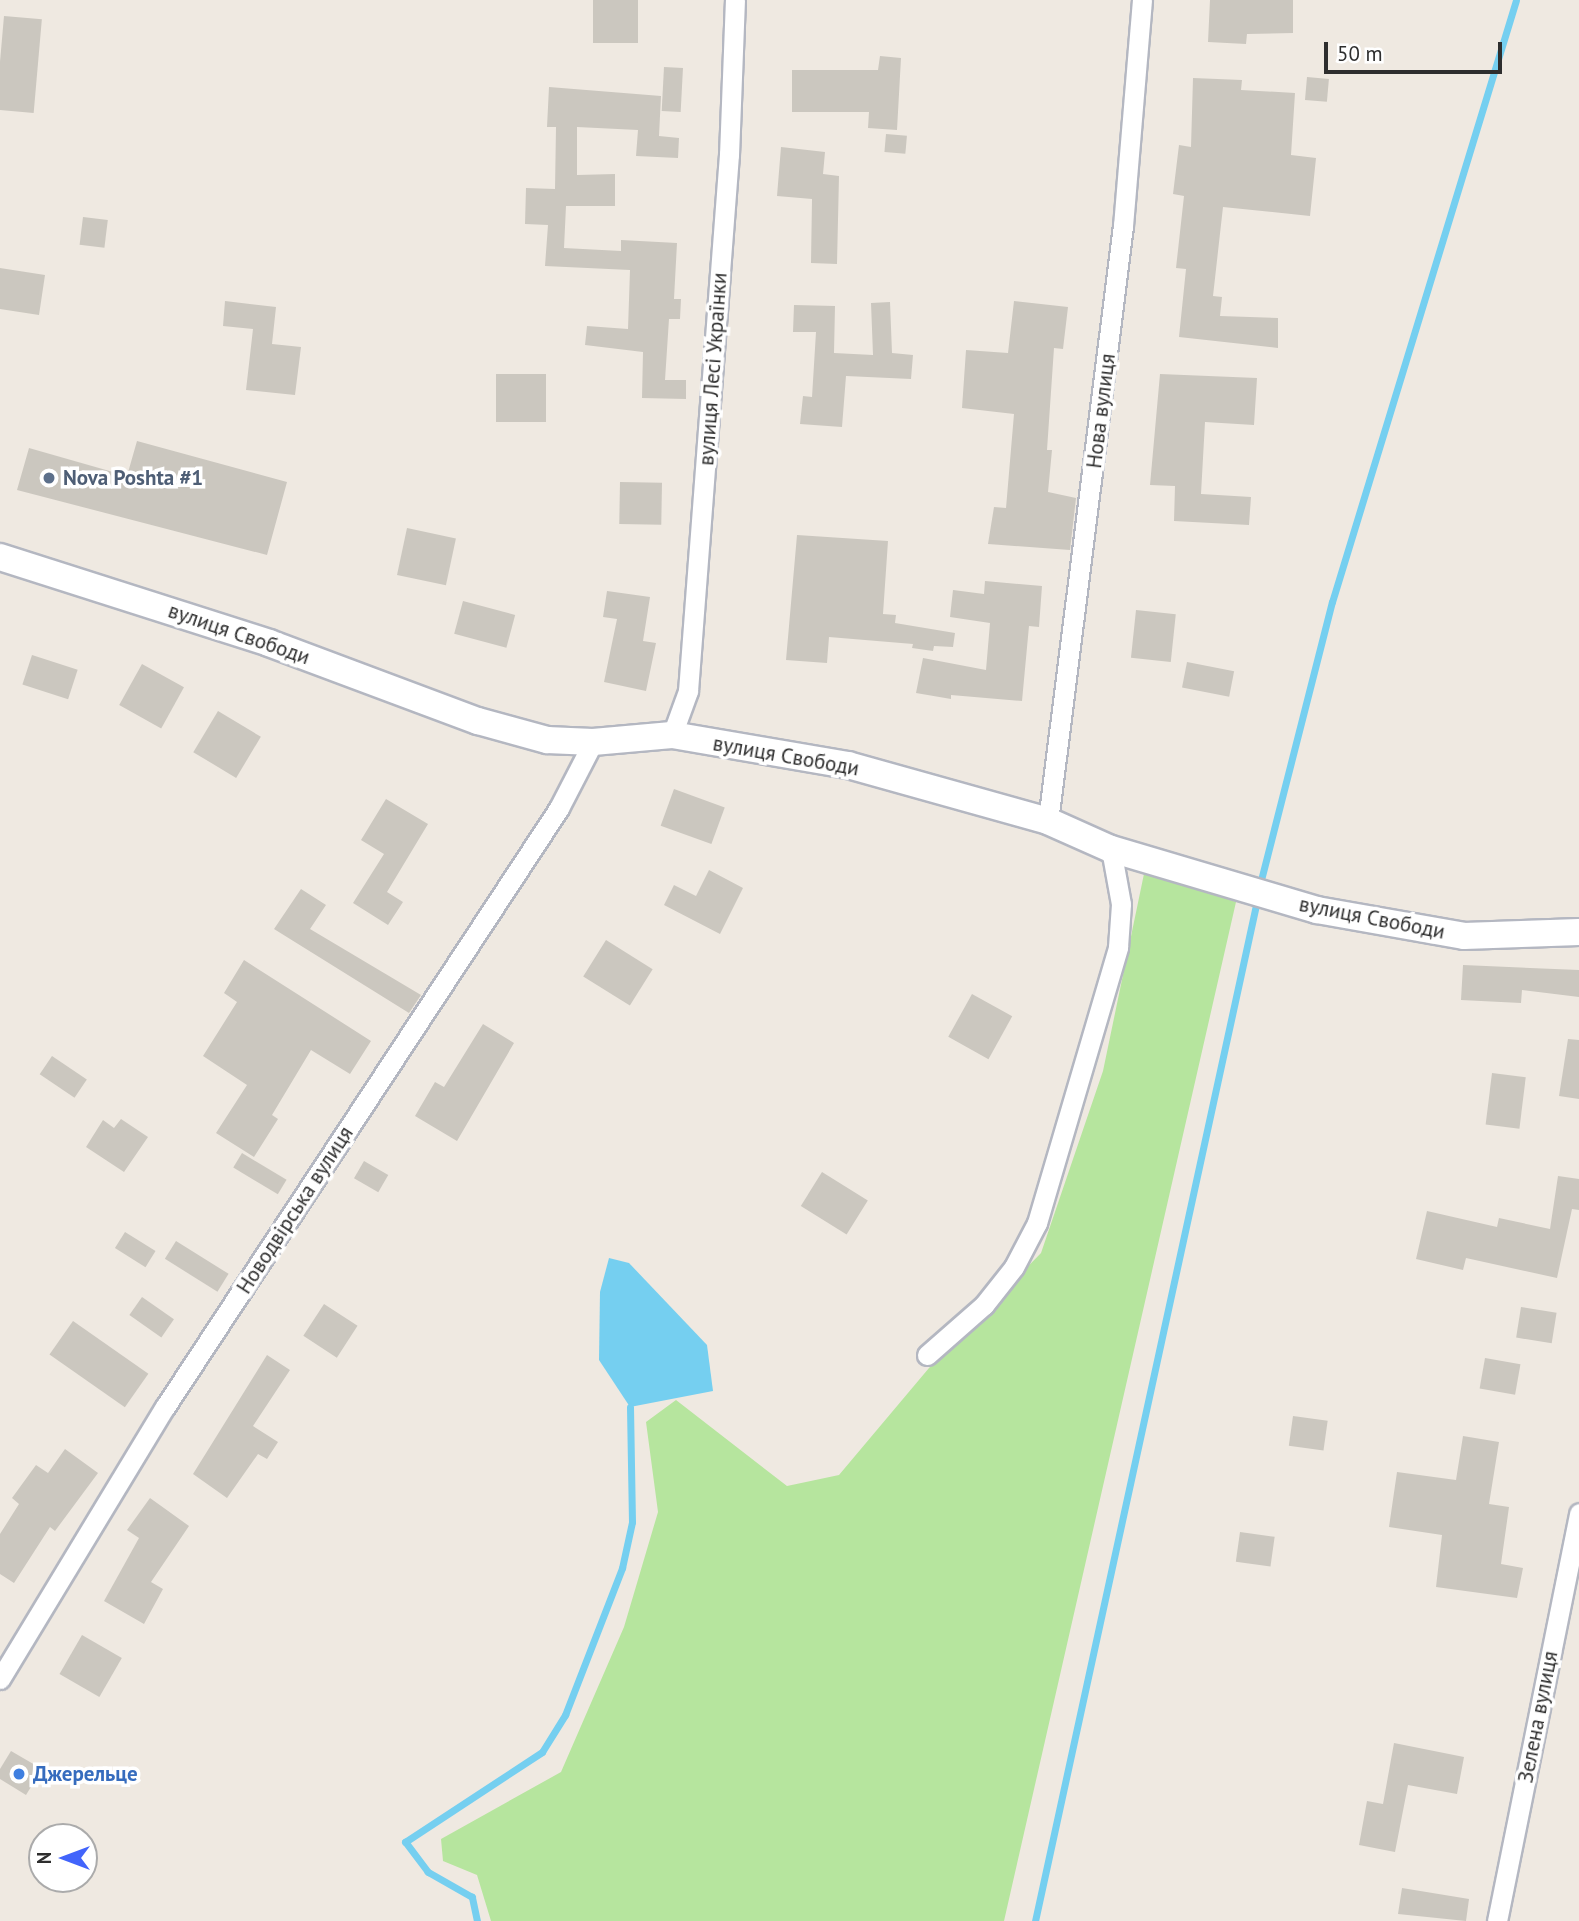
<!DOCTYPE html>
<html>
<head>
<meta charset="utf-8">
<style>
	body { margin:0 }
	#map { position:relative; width:1579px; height:1921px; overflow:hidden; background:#efe9e1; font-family:"PT Sans",sans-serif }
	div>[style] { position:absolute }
	.green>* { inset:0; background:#b6e59e }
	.water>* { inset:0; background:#75cff0 }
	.stream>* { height:7px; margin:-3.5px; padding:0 3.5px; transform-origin:3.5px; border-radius:3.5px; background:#75cff0 }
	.building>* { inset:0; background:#cbc7bf; transform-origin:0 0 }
	.roads { filter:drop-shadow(2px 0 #b4b7c1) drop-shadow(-2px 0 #b4b7c1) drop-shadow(0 2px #b4b7c1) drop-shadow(0 -2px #b4b7c1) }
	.street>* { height:19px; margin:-9.5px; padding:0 9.5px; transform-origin:9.5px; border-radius:9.5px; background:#fff }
	.secondary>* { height:26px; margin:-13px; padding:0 13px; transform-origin:13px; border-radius:13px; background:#fff }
	.dots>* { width:19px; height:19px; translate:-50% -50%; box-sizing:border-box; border:4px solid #fff; border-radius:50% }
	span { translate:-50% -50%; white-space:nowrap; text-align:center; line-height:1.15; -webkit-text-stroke:7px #fff; paint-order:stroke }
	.street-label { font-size:21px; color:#2e2e2e }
	.service-label { font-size:21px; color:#4e5e75; font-weight:700 }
	.left { translate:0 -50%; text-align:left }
	.shop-label { font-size:21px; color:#366cbe; font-weight:700 }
	.north { position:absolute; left:28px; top:1823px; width:70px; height:70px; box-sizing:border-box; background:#fff; border:2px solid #ababab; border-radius:50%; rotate:270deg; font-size:19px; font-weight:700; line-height:28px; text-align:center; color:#2e2e2e }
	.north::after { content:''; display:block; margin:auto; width:24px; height:32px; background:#4264fb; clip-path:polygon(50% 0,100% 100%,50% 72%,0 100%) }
	.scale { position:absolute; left:1324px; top:42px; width:178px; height:32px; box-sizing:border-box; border:4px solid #2e2e2e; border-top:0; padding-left:9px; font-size:21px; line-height:24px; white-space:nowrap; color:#2e2e2e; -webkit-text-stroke:5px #fff; paint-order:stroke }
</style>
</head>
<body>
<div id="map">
	<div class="green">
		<div style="clip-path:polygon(1145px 869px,1236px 902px,1004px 1921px,491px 1921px,477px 1875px,443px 1861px,441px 1839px,561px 1772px,624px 1627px,658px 1512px,646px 1422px,676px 1400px,787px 1486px,839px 1475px,929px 1368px,1041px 1253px,1103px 1071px)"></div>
	</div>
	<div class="water">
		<div style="clip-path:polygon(609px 1258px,629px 1263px,707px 1345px,713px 1391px,630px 1407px,599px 1360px,600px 1292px)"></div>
	</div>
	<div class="stream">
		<div style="left:1261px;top:880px;width:287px;rotate:-75.7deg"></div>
		<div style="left:1332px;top:602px;width:629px;rotate:-73deg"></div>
		<div style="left:477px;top:1921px;width:25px;rotate:-102deg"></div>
		<div style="left:472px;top:1897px;width:51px;rotate:-150.4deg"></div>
		<div style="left:428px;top:1872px;width:38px;rotate:-127deg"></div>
		<div style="left:405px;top:1842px;width:164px;rotate:-33.3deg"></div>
		<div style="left:542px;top:1752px;width:44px;rotate:-58.1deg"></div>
		<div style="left:565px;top:1715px;width:158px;rotate:-68.8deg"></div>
		<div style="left:622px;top:1568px;width:47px;rotate:-77.7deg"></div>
		<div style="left:632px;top:1522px;width:115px;rotate:-91deg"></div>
		<div style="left:1035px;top:1921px;width:1040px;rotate:-77.73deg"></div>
	</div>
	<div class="building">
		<div style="left:593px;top:0;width:45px;height:43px"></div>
		<div style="clip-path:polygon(1210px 0,1293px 0,1293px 33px,1247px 34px,1246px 44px,1208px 42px)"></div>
		<div style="left:4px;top:16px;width:38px;height:94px;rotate:5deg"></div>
		<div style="clip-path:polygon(880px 56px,901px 58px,897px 130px,868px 128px,869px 112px,792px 112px,792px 70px,878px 70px)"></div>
		<div style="left:664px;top:67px;width:19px;height:44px;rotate:3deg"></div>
		<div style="left:1307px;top:77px;width:22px;height:23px;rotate:5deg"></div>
		<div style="clip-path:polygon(1193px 78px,1242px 80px,1241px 90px,1295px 93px,1291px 155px,1316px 158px,1310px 216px,1223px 207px,1213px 296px,1222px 297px,1220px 316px,1278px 318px,1278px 348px,1179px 337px,1186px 269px,1176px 268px,1184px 196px,1173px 194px,1179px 145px,1191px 147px)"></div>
		<div style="clip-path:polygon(549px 87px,661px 96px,659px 136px,679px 138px,678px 158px,636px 156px,638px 130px,577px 127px,577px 175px,615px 174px,615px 206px,566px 206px,564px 248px,621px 251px,621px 240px,677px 243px,674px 299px,681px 299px,680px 319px,669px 319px,665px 380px,686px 380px,686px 399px,642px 398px,643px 352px,585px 345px,587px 326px,628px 329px,630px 270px,545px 266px,548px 225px,525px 224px,526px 188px,555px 189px,556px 127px,547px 127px)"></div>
		<div style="left:886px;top:134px;width:21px;height:18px;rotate:5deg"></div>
		<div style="clip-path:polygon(781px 147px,825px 152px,823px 174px,839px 176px,837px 264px,811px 263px,812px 199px,777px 196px)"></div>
		<div style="left:83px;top:217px;width:25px;height:28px;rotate:7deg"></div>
		<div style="clip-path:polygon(0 268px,45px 275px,39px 315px,0 309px)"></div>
		<div style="clip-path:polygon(225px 301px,276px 307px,272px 344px,301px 347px,295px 395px,246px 390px,253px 329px,223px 326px)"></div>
		<div style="clip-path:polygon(1014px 301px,1068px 307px,1063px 349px,1054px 348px,1047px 450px,1052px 450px,1048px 492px,1076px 498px,1070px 550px,988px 544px,994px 507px,1006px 508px,1014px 414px,962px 408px,966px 350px,1008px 353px)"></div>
		<div style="clip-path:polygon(890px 302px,892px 353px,913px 355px,911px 379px,846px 376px,842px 427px,800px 424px,803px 396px,812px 397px,816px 332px,793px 332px,794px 305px,835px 306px,834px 353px,873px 355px,871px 303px)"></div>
		<div style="left:496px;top:374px;width:50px;height:48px"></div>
		<div style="clip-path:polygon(1160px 374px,1257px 378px,1254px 425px,1205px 422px,1201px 494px,1251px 497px,1249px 525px,1174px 521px,1175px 486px,1150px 485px)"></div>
		<div style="clip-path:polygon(137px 441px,287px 482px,267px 555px,17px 490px,29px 448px,127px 476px)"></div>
		<div style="left:620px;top:482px;width:42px;height:42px;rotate:1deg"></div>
		<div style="left:407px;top:528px;width:50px;height:48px;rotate:12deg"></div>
		<div style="clip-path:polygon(797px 535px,888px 541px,883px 614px,896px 615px,895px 623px,955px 633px,953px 647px,934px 646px,933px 651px,912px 648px,913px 644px,829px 637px,827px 663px,786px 660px)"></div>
		<div style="clip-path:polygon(985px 581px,1042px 586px,1039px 627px,1029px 626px,1022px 701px,951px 695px,951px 699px,916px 693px,923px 658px,986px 670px,990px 623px,950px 617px,953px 590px,984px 594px)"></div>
		<div style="clip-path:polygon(607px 591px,650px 597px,643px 641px,656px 643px,646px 691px,604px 682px,617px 619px,603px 617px)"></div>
		<div style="left:463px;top:601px;width:54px;height:34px;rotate:15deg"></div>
		<div style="left:1136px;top:610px;width:40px;height:48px;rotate:6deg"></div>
		<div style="left:32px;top:655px;width:48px;height:31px;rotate:18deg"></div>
		<div style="left:1187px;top:662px;width:48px;height:26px;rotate:11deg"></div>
		<div style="left:142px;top:664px;width:48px;height:47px;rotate:29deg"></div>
		<div style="left:218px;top:711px;width:50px;height:48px;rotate:31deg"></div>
		<div style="left:674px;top:789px;width:54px;height:39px;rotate:20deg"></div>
		<div style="clip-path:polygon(386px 799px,428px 824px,387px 892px,403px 902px,388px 925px,353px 903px,384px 854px,361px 840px)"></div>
		<div style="clip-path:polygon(709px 870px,743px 888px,720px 934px,664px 905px,674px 885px,696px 896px)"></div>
		<div style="clip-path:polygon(301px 889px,326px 905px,310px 929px,421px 995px,409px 1013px,274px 929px)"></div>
		<div style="left:606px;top:940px;width:55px;height:43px;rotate:32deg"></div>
		<div style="clip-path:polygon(244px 960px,371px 1041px,350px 1074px,311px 1050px,272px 1115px,278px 1119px,254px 1157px,216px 1133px,247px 1085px,203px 1056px,237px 1002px,224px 993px)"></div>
		<div style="clip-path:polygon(1463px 965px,1579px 970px,1579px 997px,1522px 990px,1521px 1003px,1461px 1000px)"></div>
		<div style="left:972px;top:994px;width:46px;height:49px;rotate:29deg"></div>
		<div style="clip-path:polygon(483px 1024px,514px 1043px,457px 1141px,415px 1116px,435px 1082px,444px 1087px)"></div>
		<div style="clip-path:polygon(1568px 1039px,1579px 1040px,1579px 1099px,1559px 1096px)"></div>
		<div style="left:52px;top:1056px;width:42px;height:22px;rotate:34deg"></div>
		<div style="left:1492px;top:1073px;width:34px;height:52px;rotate:7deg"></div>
		<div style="clip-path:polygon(121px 1119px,148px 1137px,124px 1172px,86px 1147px,103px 1120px,114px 1128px)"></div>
		<div style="left:242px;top:1153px;width:52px;height:17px;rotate:31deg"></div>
		<div style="left:364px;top:1161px;width:28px;height:20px;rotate:30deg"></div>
		<div style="left:822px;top:1172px;width:54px;height:40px;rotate:32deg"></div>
		<div style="clip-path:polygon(1558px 1176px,1579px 1179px,1579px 1210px,1572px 1209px,1557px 1278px,1466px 1258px,1463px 1270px,1416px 1259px,1427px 1211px,1497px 1227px,1499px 1218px,1550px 1229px)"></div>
		<div style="left:125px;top:1232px;width:36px;height:19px;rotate:32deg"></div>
		<div style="left:176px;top:1241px;width:62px;height:21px;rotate:32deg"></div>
		<div style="left:142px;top:1297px;width:39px;height:22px;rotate:35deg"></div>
		<div style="left:324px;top:1304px;width:40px;height:38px;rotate:33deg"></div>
		<div style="left:1521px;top:1307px;width:36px;height:31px;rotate:9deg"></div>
		<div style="left:73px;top:1321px;width:92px;height:41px;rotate:35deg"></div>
		<div style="clip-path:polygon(267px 1355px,290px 1370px,253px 1426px,278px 1442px,267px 1459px,258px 1454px,227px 1498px,193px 1474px)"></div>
		<div style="left:1485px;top:1358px;width:36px;height:31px;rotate:10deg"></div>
		<div style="left:1293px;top:1416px;width:35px;height:30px;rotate:8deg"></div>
		<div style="clip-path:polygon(1463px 1436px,1499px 1442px,1489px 1504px,1509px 1507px,1501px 1564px,1523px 1568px,1517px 1598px,1436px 1587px,1442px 1535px,1389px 1527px,1397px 1472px,1456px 1480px)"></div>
		<div style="clip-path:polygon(65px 1449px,98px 1473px,55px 1531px,50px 1527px,14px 1583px,0 1574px,0 1534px,19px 1504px,12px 1498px,36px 1465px,48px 1473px)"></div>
		<div style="clip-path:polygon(150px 1498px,189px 1526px,151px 1582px,163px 1589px,144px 1624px,104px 1601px,139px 1538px,127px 1530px)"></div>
		<div style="left:1240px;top:1532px;width:35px;height:30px;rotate:8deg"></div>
		<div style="left:82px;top:1635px;width:46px;height:45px;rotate:30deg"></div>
		<div style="clip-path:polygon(1394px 1743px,1464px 1757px,1457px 1794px,1408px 1785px,1395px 1852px,1359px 1845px,1367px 1801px,1383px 1804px)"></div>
		<div style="clip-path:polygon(11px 1751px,42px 1769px,26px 1795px,0 1779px,0 1769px)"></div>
		<div style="clip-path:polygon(1402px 1888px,1469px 1899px,1466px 1921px,1398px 1914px)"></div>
	</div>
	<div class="roads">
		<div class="street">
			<div style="left:672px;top:735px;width:47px;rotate:-70deg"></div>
			<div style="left:688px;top:691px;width:538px;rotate:-85.63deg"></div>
			<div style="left:729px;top:155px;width:155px;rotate:-87.8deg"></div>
			<div style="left:1048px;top:821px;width:600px;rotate:-82.82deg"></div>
			<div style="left:1123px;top:226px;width:227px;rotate:-85.2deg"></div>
			<div style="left:927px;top:1355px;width:76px;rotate:-41.3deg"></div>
			<div style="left:984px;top:1305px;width:48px;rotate:-51.7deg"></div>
			<div style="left:1014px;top:1267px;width:50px;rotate:-62.4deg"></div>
			<div style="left:1037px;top:1223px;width:288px;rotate:-73.6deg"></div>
			<div style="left:1118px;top:947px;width:43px;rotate:-86deg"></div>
			<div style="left:1121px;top:904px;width:56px;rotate:-100.3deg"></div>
			<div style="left:0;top:1679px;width:318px;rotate:-58.8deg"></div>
			<div style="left:165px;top:1407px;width:717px;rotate:-56.66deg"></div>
			<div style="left:559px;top:808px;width:74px;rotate:-62.7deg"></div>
			<div style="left:1497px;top:1921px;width:416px;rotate:-78.6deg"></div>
		</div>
		<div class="secondary">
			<div style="left:0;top:557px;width:282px;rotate:17.7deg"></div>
			<div style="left:269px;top:643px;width:223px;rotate:20.5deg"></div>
			<div style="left:478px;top:721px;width:72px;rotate:15.4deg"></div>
			<div style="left:547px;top:740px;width:46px;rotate:2.5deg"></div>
			<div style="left:593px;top:742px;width:79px;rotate:-5.1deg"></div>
			<div style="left:672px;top:735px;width:179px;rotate:9.7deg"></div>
			<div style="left:848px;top:765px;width:208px;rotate:15.6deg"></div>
			<div style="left:1048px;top:821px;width:69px;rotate:24deg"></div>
			<div style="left:1111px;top:849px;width:215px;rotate:16.5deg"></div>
			<div style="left:1317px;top:910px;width:149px;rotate:10deg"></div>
			<div style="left:1464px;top:936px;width:115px;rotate:-2deg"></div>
		</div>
	</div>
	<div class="dots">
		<div style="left:49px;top:478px;background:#5c6f8a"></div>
		<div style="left:19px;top:1774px;background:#3f7fe0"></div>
	</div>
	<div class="street-label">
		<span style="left:713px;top:369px;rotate:-86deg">вулиця Лесі Українки</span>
		<span style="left:1101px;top:411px;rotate:-83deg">Нова вулиця</span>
		<span style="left:239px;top:634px;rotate:19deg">вулиця Свободи</span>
		<span style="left:786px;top:756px;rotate:10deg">вулиця Свободи</span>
		<span style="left:1372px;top:918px;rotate:11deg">вулиця Свободи</span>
		<span style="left:295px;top:1210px;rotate:-57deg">Новодвірська вулиця</span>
		<span style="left:1538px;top:1717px;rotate:-79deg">Зелена вулиця</span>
	</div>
	<div class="service-label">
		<span class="left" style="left:63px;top:478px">Nova Poshta #1</span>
	</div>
	<div class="shop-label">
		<span class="left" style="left:33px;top:1774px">Джерельце</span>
	</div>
	<div class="north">N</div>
	<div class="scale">50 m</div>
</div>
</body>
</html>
